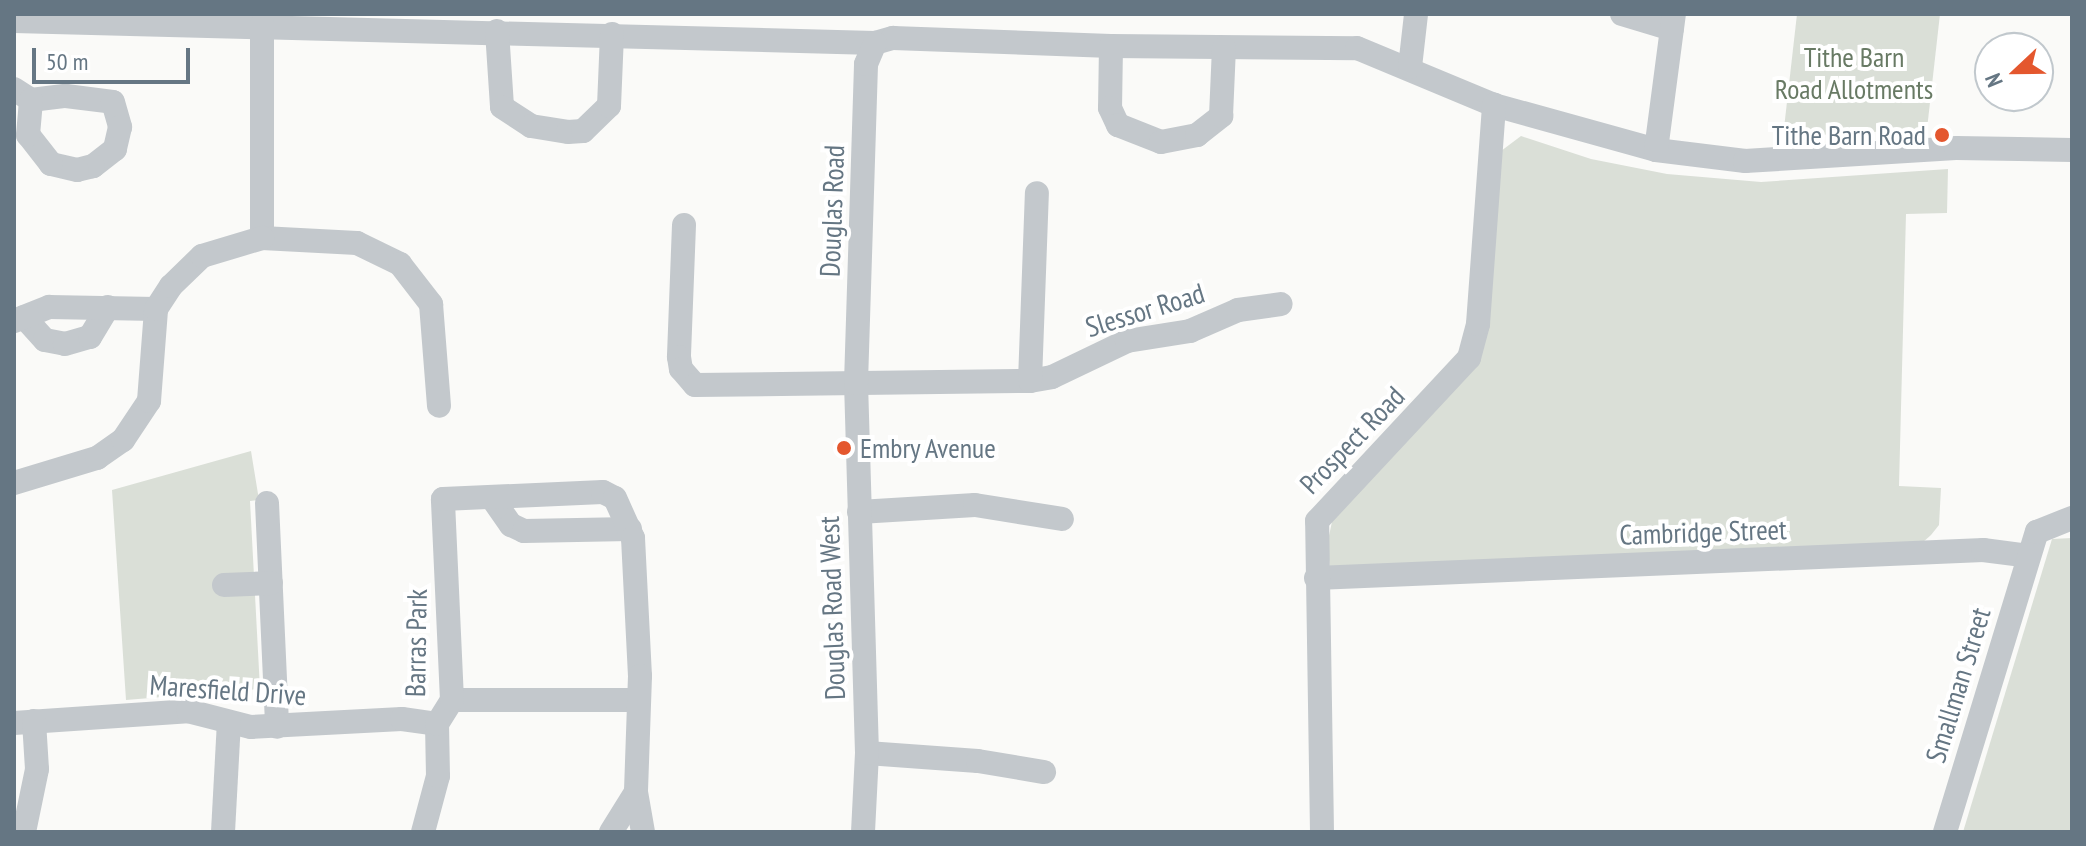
<!DOCTYPE html>
<html>
<head>
<meta charset="utf-8">
<style>
	body { margin:0 }
	#map { position:relative; width:2086px; height:846px; overflow:hidden; background:#fafaf8; font-family:"PT Sans Narrow",sans-serif }
	div>[style] { position:absolute }
	.green>* { inset:0; background:#dadfd7 }
	.minor>* { height:24px; margin:-12px; padding:0 12px; transform-origin:12px; border-radius:12px; background:#c3c8cc }
	.dots>* { width:22px; height:22px; translate:-50% -50%; box-sizing:border-box; border:4px solid #fff; border-radius:50% }
	span { translate:-50% -50%; white-space:nowrap; text-align:center; line-height:1.15; -webkit-text-stroke:8px #fff; paint-order:stroke }
	.park-label { font-size:28px; color:#687a64 }
	.poi-label { font-size:28px; color:#657683 }
	.right { translate:-100% -50%; text-align:right }
	.left { translate:0 -50%; text-align:left }
	.street-label { font-size:28px; color:#657683 }
	.frame { position:absolute; inset:0; border:16px solid #657683; pointer-events:none }
	.north { position:absolute; left:1974px; top:32px; width:80px; height:80px; box-sizing:border-box; background:#fff; border:2px solid #c1c8cd; border-radius:50%; rotate:248deg; font-size:22px; font-weight:700; line-height:32px; text-align:center; color:#657683 }
	.north::after { content:''; display:block; margin:auto; width:28px; height:36px; background:#e4572e; clip-path:polygon(50% 0,100% 100%,50% 72%,0 100%) }
	.scale { position:absolute; left:32px; top:48px; width:158px; height:36px; box-sizing:border-box; border:4px solid #657683; border-top:0; padding-left:10px; font-size:24px; line-height:28px; white-space:nowrap; color:#657683; -webkit-text-stroke:6px #fff; paint-order:stroke }
</style>
</head>
<body>
<div id="map">
	<div class="green">
		<div style="clip-path:polygon(1797px 14px,1940px 14px,1927px 129px,1783px 137px)"></div>
		<div style="clip-path:polygon(1521px 136px,1591px 159px,1667px 174px,1761px 182px,1948px 169px,1947px 213px,1906px 214px,1899px 486px,1941px 488px,1939px 525px,1931px 535px,1922px 543px,1331px 573px,1327px 545px,1333px 517px,1477px 360px,1501px 151px)"></div>
		<div style="clip-path:polygon(251px 451px,259px 500px,250px 501px,260px 689px,126px 700px,112px 490px)"></div>
		<div style="clip-path:polygon(2072px 538px,2072px 832px,1963px 832px,2052px 539px)"></div>
	</div>
	<div class="minor">
		<div style="left:1622px;top:14px;width:52px;rotate:16.7deg"></div>
		<div style="left:14px;top:21px;width:861px;rotate:1.46deg"></div>
		<div style="left:875px;top:43px;width:19px;rotate:-16deg"></div>
		<div style="left:893px;top:38px;width:218px;rotate:2.1deg"></div>
		<div style="left:1111px;top:46px;width:246px;rotate:0.5deg"></div>
		<div style="left:1357px;top:48px;width:148px;rotate:22.6deg"></div>
		<div style="left:1494px;top:105px;width:168px;rotate:15.5deg"></div>
		<div style="left:1656px;top:150px;width:90px;rotate:7deg"></div>
		<div style="left:1745px;top:161px;width:211px;rotate:-3.5deg"></div>
		<div style="left:1956px;top:148px;width:116px;rotate:1deg"></div>
		<div style="left:262px;top:24px;width:214px;rotate:90deg"></div>
		<div style="left:262px;top:238px;width:95px;rotate:3deg"></div>
		<div style="left:357px;top:243px;width:48px;rotate:26deg"></div>
		<div style="left:400px;top:264px;width:51px;rotate:52.2deg"></div>
		<div style="left:431px;top:304px;width:102px;rotate:85.5deg"></div>
		<div style="left:497px;top:31px;width:76px;rotate:86.2deg"></div>
		<div style="left:502px;top:107px;width:35px;rotate:33deg"></div>
		<div style="left:531px;top:126px;width:37px;rotate:9deg"></div>
		<div style="left:568px;top:132px;width:15px;rotate:-4deg"></div>
		<div style="left:583px;top:131px;width:36px;rotate:-44deg"></div>
		<div style="left:609px;top:106px;width:72px;rotate:-87.6deg"></div>
		<div style="left:1111px;top:46px;width:62px;rotate:90.9deg"></div>
		<div style="left:1110px;top:108px;width:19px;rotate:65deg"></div>
		<div style="left:1118px;top:125px;width:46px;rotate:21.6deg"></div>
		<div style="left:1161px;top:142px;width:37px;rotate:-11deg"></div>
		<div style="left:1197px;top:135px;width:31px;rotate:-38deg"></div>
		<div style="left:1221px;top:116px;width:68px;rotate:-87.5deg"></div>
		<div style="left:1410px;top:67px;width:53px;rotate:-83.5deg"></div>
		<div style="left:14px;top:89px;width:20px;rotate:33deg"></div>
		<div style="left:31px;top:100px;width:35px;rotate:-7deg"></div>
		<div style="left:66px;top:96px;width:47px;rotate:7.3deg"></div>
		<div style="left:113px;top:102px;width:26px;rotate:74deg"></div>
		<div style="left:120px;top:127px;width:23px;rotate:103deg"></div>
		<div style="left:115px;top:149px;width:28px;rotate:142deg"></div>
		<div style="left:93px;top:166px;width:16px;rotate:166deg"></div>
		<div style="left:77px;top:170px;width:27px;rotate:-167deg"></div>
		<div style="left:51px;top:164px;width:37px;rotate:-128deg"></div>
		<div style="left:28px;top:135px;width:35px;rotate:-85deg"></div>
		<div style="left:1656px;top:150px;width:137px;rotate:-82.5deg"></div>
		<div style="left:684px;top:225px;width:132px;rotate:92.2deg"></div>
		<div style="left:679px;top:357px;width:12px;rotate:81deg"></div>
		<div style="left:681px;top:369px;width:21px;rotate:49deg"></div>
		<div style="left:695px;top:385px;width:335px;rotate:-0.7deg"></div>
		<div style="left:1030px;top:381px;width:22px;rotate:-10deg"></div>
		<div style="left:1052px;top:377px;width:83px;rotate:-25.6deg"></div>
		<div style="left:1127px;top:341px;width:64px;rotate:-9deg"></div>
		<div style="left:1190px;top:331px;width:52px;rotate:-23.6deg"></div>
		<div style="left:1238px;top:310px;width:43px;rotate:-7.9deg"></div>
		<div style="left:24px;top:317px;width:31px;rotate:48deg"></div>
		<div style="left:45px;top:340px;width:20px;rotate:11deg"></div>
		<div style="left:65px;top:344px;width:26px;rotate:-16deg"></div>
		<div style="left:90px;top:337px;width:35px;rotate:-59deg"></div>
		<div style="left:14px;top:321px;width:38px;rotate:-22deg"></div>
		<div style="left:49px;top:307px;width:107px;rotate:1.1deg"></div>
		<div style="left:1030px;top:381px;width:188px;rotate:-87.9deg"></div>
		<div style="left:14px;top:483px;width:87px;rotate:-16.8deg"></div>
		<div style="left:97px;top:458px;width:32px;rotate:-35deg"></div>
		<div style="left:123px;top:440px;width:47px;rotate:-56.3deg"></div>
		<div style="left:149px;top:401px;width:92px;rotate:-85.6deg"></div>
		<div style="left:156px;top:309px;width:27px;rotate:-57deg"></div>
		<div style="left:171px;top:286px;width:43px;rotate:-44.1deg"></div>
		<div style="left:202px;top:256px;width:63px;rotate:-16.7deg"></div>
		<div style="left:492px;top:498px;width:33px;rotate:55deg"></div>
		<div style="left:511px;top:525px;width:14px;rotate:25deg"></div>
		<div style="left:524px;top:531px;width:106px;rotate:-1.1deg"></div>
		<div style="left:267px;top:503px;width:224px;rotate:87.4deg"></div>
		<div style="left:859px;top:512px;width:116px;rotate:-3.5deg"></div>
		<div style="left:975px;top:505px;width:88px;rotate:9.1deg"></div>
		<div style="left:1316px;top:578px;width:668px;rotate:-2.4deg"></div>
		<div style="left:1983px;top:550px;width:46px;rotate:7.4deg"></div>
		<div style="left:224px;top:585px;width:47px;rotate:-2.4deg"></div>
		<div style="left:452px;top:700px;width:185px"></div>
		<div style="left:14px;top:723px;width:174px;rotate:-3.9deg"></div>
		<div style="left:188px;top:711px;width:65px;rotate:14.3deg"></div>
		<div style="left:251px;top:727px;width:151px;rotate:-3deg"></div>
		<div style="left:402px;top:719px;width:35px;rotate:8deg"></div>
		<div style="left:867px;top:753px;width:111px;rotate:4.1deg"></div>
		<div style="left:978px;top:761px;width:67px;rotate:9.5deg"></div>
		<div style="left:24px;top:832px;width:64px;rotate:-78.3deg"></div>
		<div style="left:37px;top:769px;width:48px;rotate:-93.6deg"></div>
		<div style="left:223px;top:832px;width:110px;rotate:-86.9deg"></div>
		<div style="left:423px;top:832px;width:58px;rotate:-75deg"></div>
		<div style="left:438px;top:776px;width:52px;rotate:-91.1deg"></div>
		<div style="left:437px;top:724px;width:28px;rotate:-58deg"></div>
		<div style="left:452px;top:700px;width:201px;rotate:-92.6deg"></div>
		<div style="left:443px;top:499px;width:160px;rotate:-2.5deg"></div>
		<div style="left:603px;top:492px;width:13px;rotate:27deg"></div>
		<div style="left:615px;top:498px;width:44px;rotate:65.8deg"></div>
		<div style="left:633px;top:538px;width:138px;rotate:87.1deg"></div>
		<div style="left:640px;top:676px;width:116px;rotate:92deg"></div>
		<div style="left:636px;top:792px;width:41px;rotate:80.1deg"></div>
		<div style="left:611px;top:832px;width:47px;rotate:-58deg"></div>
		<div style="left:863px;top:832px;width:79px;rotate:-87.1deg"></div>
		<div style="left:867px;top:753px;width:370px;rotate:-91.7deg"></div>
		<div style="left:856px;top:383px;width:319px;rotate:-88.2deg"></div>
		<div style="left:866px;top:64px;width:23px;rotate:-67deg"></div>
		<div style="left:1322px;top:832px;width:311px;rotate:-90.9deg"></div>
		<div style="left:1317px;top:521px;width:223px;rotate:-47deg"></div>
		<div style="left:1469px;top:358px;width:35px;rotate:-75deg"></div>
		<div style="left:1478px;top:324px;width:220px;rotate:-85.8deg"></div>
		<div style="left:1945px;top:832px;width:314px;rotate:-73deg"></div>
		<div style="left:2037px;top:532px;width:38px;rotate:-22deg"></div>
	</div>
	<div class="dots">
		<div style="left:1942px;top:135px;background:#e4572e"></div>
		<div style="left:844px;top:448px;background:#e4572e"></div>
	</div>
	<div class="park-label">
		<span style="left:1854px;top:73px">Tithe Barn<br>Road Allotments</span>
	</div>
	<div class="poi-label">
		<span class="right" style="left:1926px;top:135px">Tithe Barn Road</span>
		<span class="left" style="left:860px;top:448px">Embry Avenue</span>
	</div>
	<div class="street-label">
		<span style="left:832px;top:211px;rotate:-88deg">Douglas Road</span>
		<span style="left:1145px;top:310px;rotate:-17deg">Slessor Road</span>
		<span style="left:1352px;top:440px;rotate:-46deg">Prospect Road</span>
		<span style="left:1703px;top:532px;rotate:-2deg">Cambridge Street</span>
		<span style="left:832px;top:608px;rotate:-92deg">Douglas Road West</span>
		<span style="left:416px;top:643px;rotate:-89deg">Barras Park</span>
		<span style="left:1958px;top:685px;rotate:-73deg">Smallman Street</span>
		<span style="left:228px;top:690px;rotate:4deg">Maresfield Drive</span>
	</div>
	<div class="frame"></div>
	<div class="north">N</div>
	<div class="scale">50 m</div>
</div>
</body>
</html>
